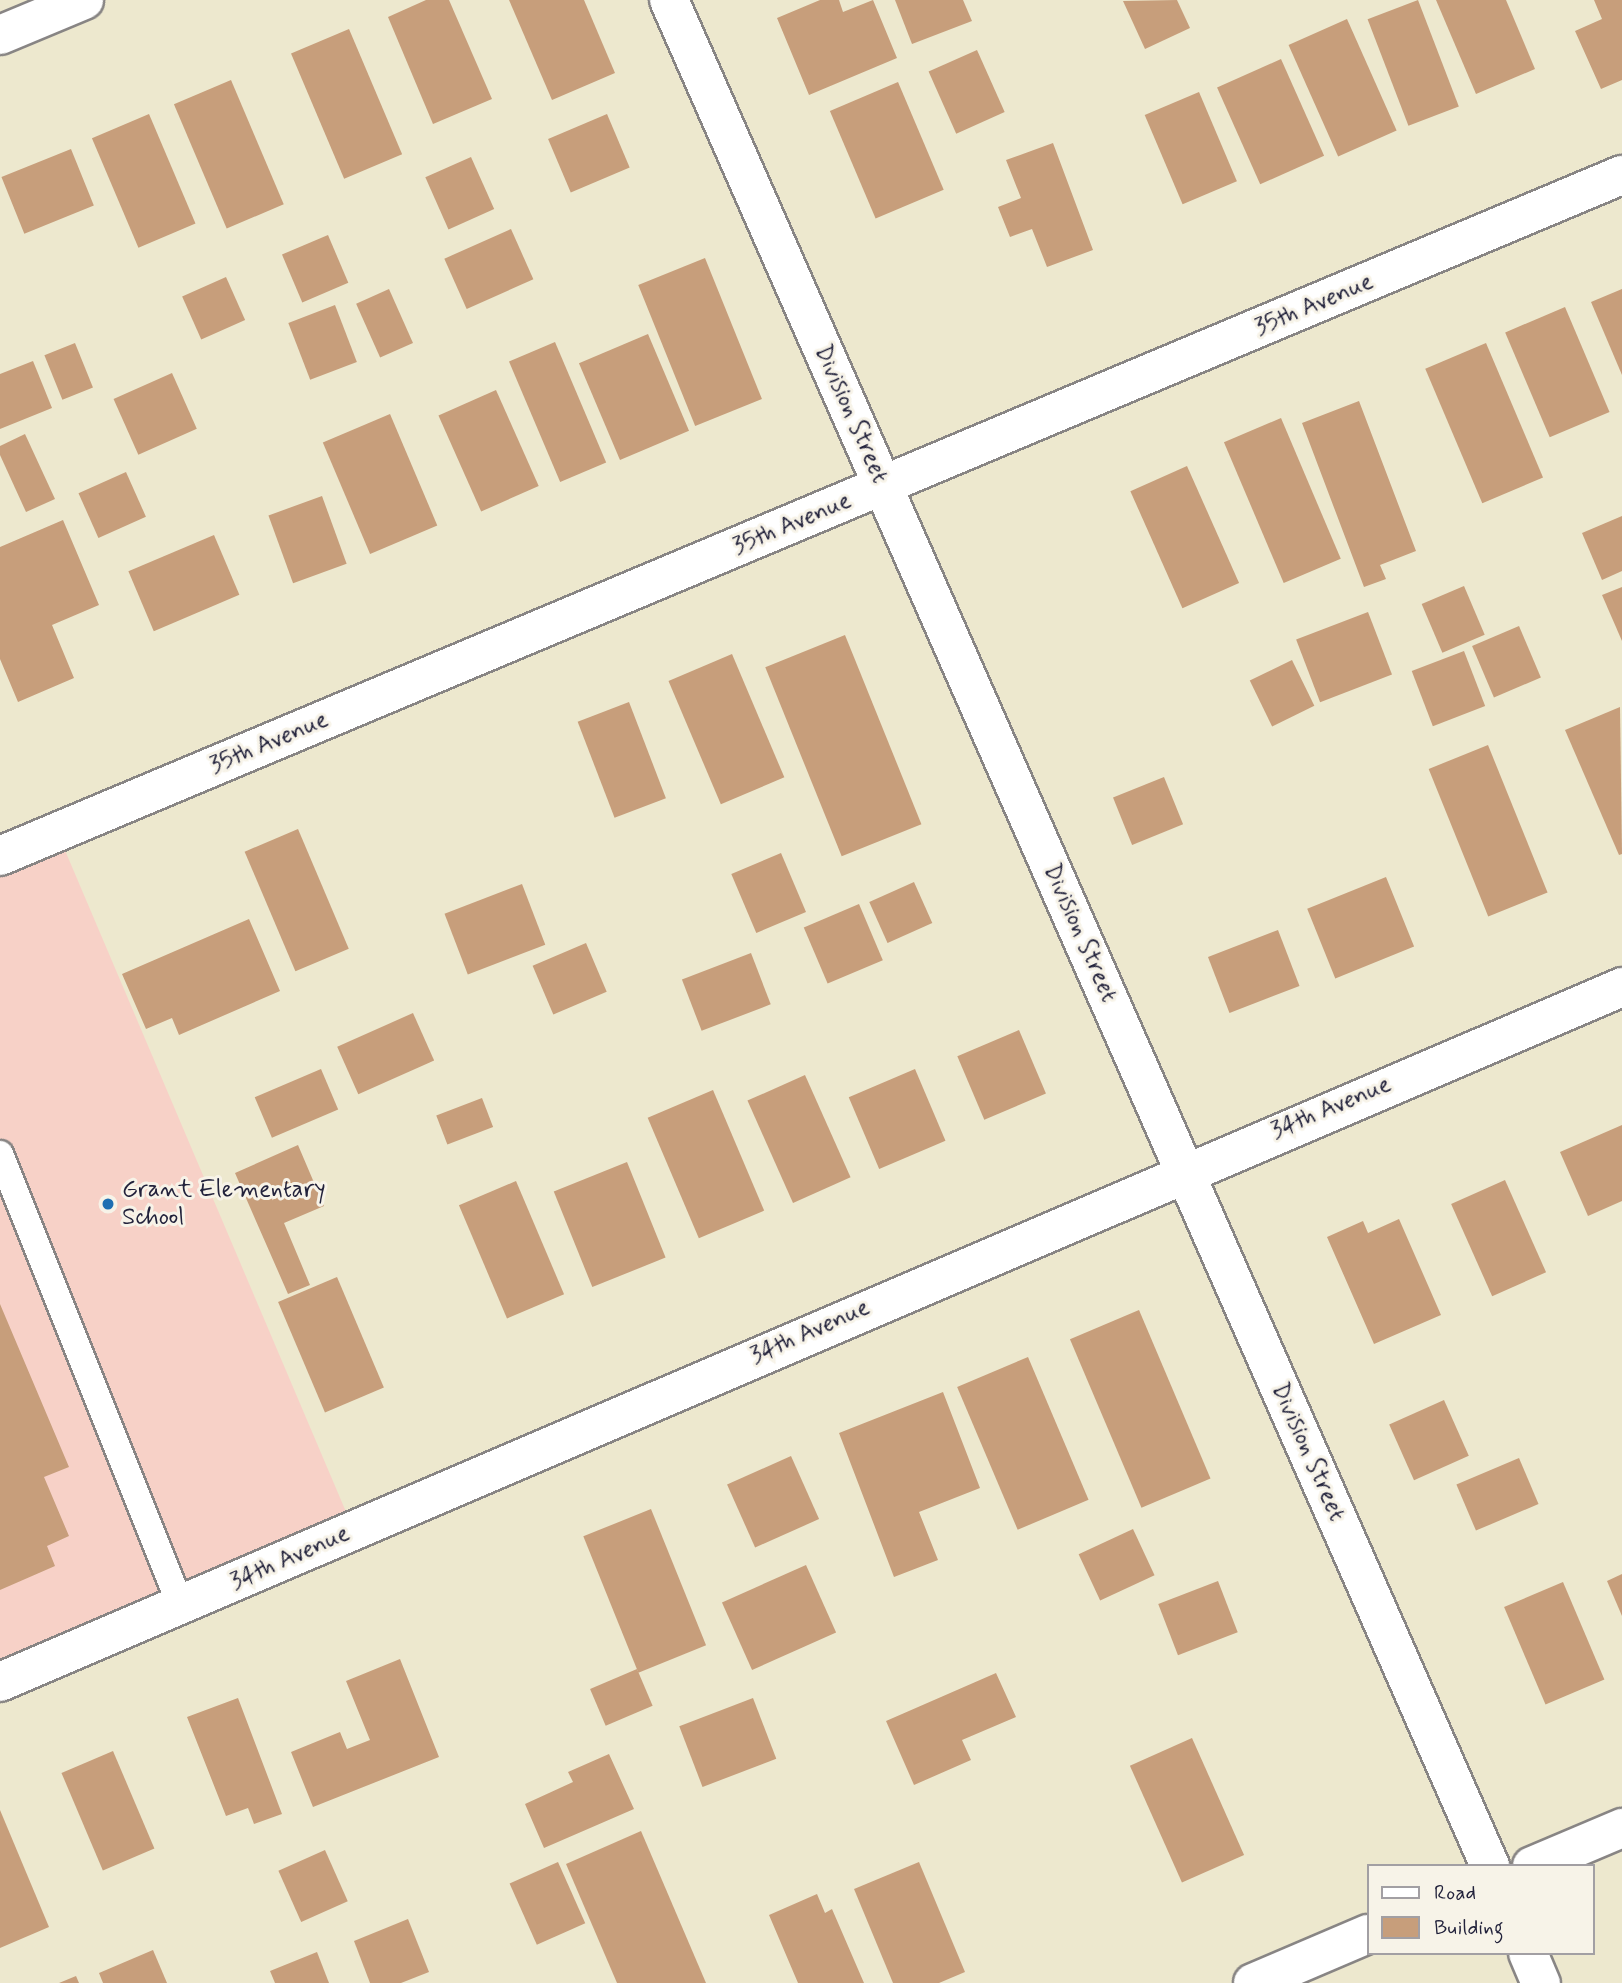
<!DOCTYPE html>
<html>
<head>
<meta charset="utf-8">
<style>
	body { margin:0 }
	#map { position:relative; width:1622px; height:1983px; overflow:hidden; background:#ede8ce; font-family:Mynerve,sans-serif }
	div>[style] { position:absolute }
	.built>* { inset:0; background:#f7d1c7 }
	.building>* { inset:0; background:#c79e7b; transform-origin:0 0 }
	.roads { filter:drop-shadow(2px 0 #888584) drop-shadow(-2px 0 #888584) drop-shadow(0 2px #888584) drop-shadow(0 -2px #888584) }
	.lane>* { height:26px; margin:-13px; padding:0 13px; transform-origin:13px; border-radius:13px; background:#fff }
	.street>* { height:38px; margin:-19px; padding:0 19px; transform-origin:19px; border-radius:19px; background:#fff }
	.dots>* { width:19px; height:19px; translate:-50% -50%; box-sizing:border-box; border:4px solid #f7f3e8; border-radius:50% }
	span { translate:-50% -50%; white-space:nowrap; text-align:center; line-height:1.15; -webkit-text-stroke:6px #f7f3e8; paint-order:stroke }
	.street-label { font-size:24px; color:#22223b }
	.poi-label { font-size:24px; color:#22223b }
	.left { translate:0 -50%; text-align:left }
	.legend { position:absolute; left:1367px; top:1864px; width:228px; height:91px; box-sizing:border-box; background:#f7f3e8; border:2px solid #a29fa3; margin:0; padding:9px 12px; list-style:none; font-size:21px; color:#22223b }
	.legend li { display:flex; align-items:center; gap:14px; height:35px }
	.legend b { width:35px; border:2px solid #a29fa3 }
</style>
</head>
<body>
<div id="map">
	<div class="built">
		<div style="clip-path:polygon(64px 848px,355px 1533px,0 1683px,0 876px)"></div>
	</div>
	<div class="building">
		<div style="clip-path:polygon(426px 0,449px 0,492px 99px,433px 124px,388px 17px)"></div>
		<div style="clip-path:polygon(509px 0,584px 0,615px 73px,552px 100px)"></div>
		<div style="clip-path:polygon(820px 0,839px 0,843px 12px,873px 0,897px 58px,809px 95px,777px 18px)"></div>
		<div style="clip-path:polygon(895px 0,963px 0,972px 21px,912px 44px)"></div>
		<div style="clip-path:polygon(1177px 0,1190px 28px,1145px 49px,1123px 1px)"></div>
		<div style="left:1418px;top:0;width:114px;height:54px;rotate:69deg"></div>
		<div style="clip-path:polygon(1436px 0,1506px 0,1535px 69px,1476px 94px)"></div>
		<div style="clip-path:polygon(1594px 0,1622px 0,1622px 80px,1601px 89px,1575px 31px,1602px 19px)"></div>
		<div style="left:1347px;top:19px;width:122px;height:64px;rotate:66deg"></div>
		<div style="left:349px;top:29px;width:136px;height:63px;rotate:67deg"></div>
		<div style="left:977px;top:50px;width:68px;height:53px;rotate:66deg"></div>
		<div style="left:1281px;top:59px;width:106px;height:70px;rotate:66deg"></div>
		<div style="left:231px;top:80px;width:135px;height:62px;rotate:67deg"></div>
		<div style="left:898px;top:82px;width:117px;height:74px;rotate:67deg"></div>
		<div style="left:1199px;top:92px;width:97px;height:59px;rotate:67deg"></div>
		<div style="left:149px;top:114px;width:119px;height:62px;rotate:67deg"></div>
		<div style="left:607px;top:114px;width:58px;height:64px;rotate:67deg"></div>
		<div style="clip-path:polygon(1053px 143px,1093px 250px,1047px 267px,1032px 229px,1010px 237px,998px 207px,1021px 198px,1006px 160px)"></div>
		<div style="left:71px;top:149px;width:61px;height:75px;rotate:68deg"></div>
		<div style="left:471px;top:157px;width:57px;height:50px;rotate:66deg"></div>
		<div style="left:511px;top:229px;width:55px;height:73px;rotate:66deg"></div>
		<div style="left:328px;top:235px;width:52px;height:50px;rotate:67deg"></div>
		<div style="left:705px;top:258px;width:152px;height:72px;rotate:68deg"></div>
		<div style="left:226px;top:277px;width:47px;height:48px;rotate:66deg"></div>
		<div style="left:389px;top:289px;width:59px;height:36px;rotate:66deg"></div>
		<div style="clip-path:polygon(1622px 289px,1622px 375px,1591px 302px)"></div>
		<div style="left:335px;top:305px;width:61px;height:50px;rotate:69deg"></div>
		<div style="left:1565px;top:307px;width:114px;height:65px;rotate:67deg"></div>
		<div style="left:648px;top:334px;width:105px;height:75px;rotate:67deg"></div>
		<div style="left:555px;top:342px;width:131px;height:50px;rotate:67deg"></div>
		<div style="left:75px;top:343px;width:48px;height:33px;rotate:68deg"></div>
		<div style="left:1486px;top:343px;width:146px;height:66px;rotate:67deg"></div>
		<div style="clip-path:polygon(33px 361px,52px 408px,0 429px,0 374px)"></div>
		<div style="left:172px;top:373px;width:61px;height:64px;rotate:66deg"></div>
		<div style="left:496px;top:390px;width:105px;height:63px;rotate:66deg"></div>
		<div style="clip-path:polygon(1359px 401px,1416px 551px,1380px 565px,1386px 579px,1364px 587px,1302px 423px)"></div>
		<div style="left:390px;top:414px;width:121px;height:73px;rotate:67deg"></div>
		<div style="left:1281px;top:418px;width:153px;height:62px;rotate:67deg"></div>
		<div style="clip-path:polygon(25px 434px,55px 499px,26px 512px,0 455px,0 446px)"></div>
		<div style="left:1187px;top:466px;width:128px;height:62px;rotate:66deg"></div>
		<div style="left:126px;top:472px;width:49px;height:52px;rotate:66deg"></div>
		<div style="left:322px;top:496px;width:72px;height:57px;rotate:70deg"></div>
		<div style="clip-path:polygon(1622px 516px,1622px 571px,1602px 580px,1582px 533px)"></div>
		<div style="clip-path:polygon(63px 520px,99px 605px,52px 625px,74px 678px,18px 702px,0 659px,0 547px)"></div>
		<div style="left:214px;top:535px;width:65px;height:93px;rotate:67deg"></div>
		<div style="left:1464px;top:586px;width:53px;height:46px;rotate:67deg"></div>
		<div style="clip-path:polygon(1622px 587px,1622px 641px,1602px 595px)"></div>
		<div style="left:1368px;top:612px;width:67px;height:77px;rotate:69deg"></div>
		<div style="left:1519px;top:626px;width:56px;height:51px;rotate:67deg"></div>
		<div style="left:845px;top:635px;width:204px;height:86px;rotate:68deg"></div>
		<div style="left:1464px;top:651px;width:59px;height:56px;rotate:69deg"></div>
		<div style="left:732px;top:654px;width:134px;height:69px;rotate:67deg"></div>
		<div style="left:1292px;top:660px;width:51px;height:47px;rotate:64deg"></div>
		<div style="left:629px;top:702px;width:103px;height:55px;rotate:69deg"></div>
		<div style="clip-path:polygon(1620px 707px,1622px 854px,1619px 855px,1565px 730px)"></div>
		<div style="left:1488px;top:745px;width:159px;height:64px;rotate:68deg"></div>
		<div style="left:1164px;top:777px;width:51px;height:55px;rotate:68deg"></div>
		<div style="left:298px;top:829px;width:130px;height:58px;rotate:67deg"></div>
		<div style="left:781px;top:853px;width:64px;height:54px;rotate:67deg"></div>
		<div style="left:1386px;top:877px;width:75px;height:85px;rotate:68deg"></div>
		<div style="left:914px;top:882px;width:45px;height:49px;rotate:66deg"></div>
		<div style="left:522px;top:884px;width:65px;height:83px;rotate:69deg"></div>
		<div style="left:859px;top:904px;width:61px;height:60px;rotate:67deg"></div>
		<div style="clip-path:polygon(249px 919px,280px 991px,179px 1035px,172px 1018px,146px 1029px,122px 974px)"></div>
		<div style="left:1278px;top:930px;width:60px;height:75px;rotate:69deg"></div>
		<div style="left:586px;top:943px;width:53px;height:58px;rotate:67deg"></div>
		<div style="left:751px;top:953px;width:55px;height:74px;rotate:69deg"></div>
		<div style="left:413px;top:1013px;width:52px;height:83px;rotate:66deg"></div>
		<div style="left:1019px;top:1030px;width:69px;height:67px;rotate:67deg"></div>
		<div style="left:321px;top:1069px;width:44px;height:72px;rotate:67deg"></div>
		<div style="left:915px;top:1069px;width:78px;height:72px;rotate:67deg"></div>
		<div style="left:805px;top:1075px;width:112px;height:63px;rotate:66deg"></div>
		<div style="left:713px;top:1090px;width:131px;height:71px;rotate:67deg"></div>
		<div style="left:482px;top:1098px;width:31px;height:49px;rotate:69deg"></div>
		<div style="clip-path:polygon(1622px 1125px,1622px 1201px,1588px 1216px,1560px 1152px)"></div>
		<div style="clip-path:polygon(298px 1145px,324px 1206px,284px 1223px,310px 1285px,288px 1294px,235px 1173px)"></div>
		<div style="left:627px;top:1162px;width:103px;height:79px;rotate:68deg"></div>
		<div style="left:1505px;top:1180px;width:101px;height:59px;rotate:66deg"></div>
		<div style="left:516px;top:1181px;width:123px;height:62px;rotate:67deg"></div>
		<div style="clip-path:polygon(1399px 1219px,1441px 1315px,1374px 1344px,1327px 1237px,1363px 1221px,1368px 1233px)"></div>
		<div style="left:337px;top:1277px;width:120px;height:64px;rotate:67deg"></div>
		<div style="clip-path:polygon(0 1304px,69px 1467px,44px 1477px,69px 1536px,47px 1546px,55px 1566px,0 1590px)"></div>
		<div style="left:1139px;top:1310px;width:183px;height:75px;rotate:67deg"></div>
		<div style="left:1028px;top:1357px;width:155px;height:77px;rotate:67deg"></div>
		<div style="clip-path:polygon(943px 1392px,980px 1488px,919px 1512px,938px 1560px,894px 1577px,839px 1433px)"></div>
		<div style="left:1444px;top:1400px;width:61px;height:60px;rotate:66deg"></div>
		<div style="left:791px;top:1456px;width:69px;height:70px;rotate:66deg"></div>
		<div style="left:1519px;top:1458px;width:50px;height:68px;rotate:67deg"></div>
		<div style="left:651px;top:1509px;width:147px;height:73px;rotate:68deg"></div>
		<div style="left:1133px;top:1529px;width:51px;height:60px;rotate:65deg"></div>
		<div style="left:806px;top:1565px;width:74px;height:92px;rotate:66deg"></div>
		<div style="clip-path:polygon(1622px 1574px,1622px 1616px,1607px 1581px)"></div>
		<div style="left:1218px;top:1581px;width:55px;height:64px;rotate:69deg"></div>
		<div style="left:1563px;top:1582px;width:106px;height:64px;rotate:67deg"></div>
		<div style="clip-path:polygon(400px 1659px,439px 1757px,313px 1807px,291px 1752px,340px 1732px,347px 1749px,370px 1740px,346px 1681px)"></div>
		<div style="left:637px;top:1669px;width:40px;height:51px;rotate:67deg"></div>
		<div style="clip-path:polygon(996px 1673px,1016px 1717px,962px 1740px,971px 1760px,914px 1785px,886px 1721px)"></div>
		<div style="clip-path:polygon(238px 1698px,282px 1814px,254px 1824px,248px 1808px,226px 1816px,187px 1717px)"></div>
		<div style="left:753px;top:1698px;width:65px;height:79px;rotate:69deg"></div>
		<div style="left:1192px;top:1738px;width:128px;height:68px;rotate:66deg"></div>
		<div style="left:113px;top:1751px;width:106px;height:56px;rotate:67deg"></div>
		<div style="clip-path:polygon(609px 1754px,634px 1809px,544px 1848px,525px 1804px,573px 1782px,568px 1772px)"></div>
		<div style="clip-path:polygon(0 1810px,49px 1927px,0 1948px)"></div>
		<div style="clip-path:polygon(641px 1831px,706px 1983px,617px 1983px,566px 1864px)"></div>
		<div style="left:325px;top:1850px;width:56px;height:51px;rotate:66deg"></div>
		<div style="left:558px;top:1862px;width:67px;height:53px;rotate:66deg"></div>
		<div style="clip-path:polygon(919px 1862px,965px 1972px,939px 1983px,893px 1983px,854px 1889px)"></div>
		<div style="clip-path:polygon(817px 1894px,825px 1913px,832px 1909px,864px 1983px,798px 1983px,769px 1915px)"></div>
		<div style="clip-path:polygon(408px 1919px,429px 1972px,401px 1983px,370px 1983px,354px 1941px)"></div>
		<div style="clip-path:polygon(153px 1950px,167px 1983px,103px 1983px,99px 1973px)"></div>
		<div style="clip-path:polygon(317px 1952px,329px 1983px,275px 1983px,270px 1971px)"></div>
		<div style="clip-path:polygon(76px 1976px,79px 1983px,59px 1983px)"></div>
	</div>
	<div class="roads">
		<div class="lane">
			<div style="left:0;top:1154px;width:487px;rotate:68.2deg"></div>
		</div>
		<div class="street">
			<div style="left:669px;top:0;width:2039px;rotate:66.25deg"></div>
			<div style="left:0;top:35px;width:91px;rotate:-22.6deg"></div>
			<div style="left:0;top:856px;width:1759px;rotate:-22.78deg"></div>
			<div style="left:0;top:1682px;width:1765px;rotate:-23.19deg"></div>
			<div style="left:1532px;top:1866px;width:98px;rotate:-22.9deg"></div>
			<div style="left:1528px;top:1953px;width:33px;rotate:67deg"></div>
			<div style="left:1253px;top:1983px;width:125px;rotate:-23.1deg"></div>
		</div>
	</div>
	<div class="dots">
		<div style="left:108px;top:1204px;background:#1f6fb2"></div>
	</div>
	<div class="street-label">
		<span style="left:1314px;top:305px;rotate:-23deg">35th Avenue</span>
		<span style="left:851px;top:414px;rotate:66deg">Division Street</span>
		<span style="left:792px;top:524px;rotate:-23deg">35th Avenue</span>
		<span style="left:269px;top:743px;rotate:-23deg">35th Avenue</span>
		<span style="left:1080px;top:933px;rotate:66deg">Division Street</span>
		<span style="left:1331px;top:1108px;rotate:-23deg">34th Avenue</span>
		<span style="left:810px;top:1332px;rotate:-24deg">34th Avenue</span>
		<span style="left:1308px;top:1452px;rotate:66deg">Division Street</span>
		<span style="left:290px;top:1558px;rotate:-24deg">34th Avenue</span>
	</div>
	<div class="poi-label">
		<span class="left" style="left:122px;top:1204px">Grant Elementary<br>School</span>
	</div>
	<ul class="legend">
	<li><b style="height:9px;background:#fff"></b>Road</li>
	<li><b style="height:19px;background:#c79e7b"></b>Building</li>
	</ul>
</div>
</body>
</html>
